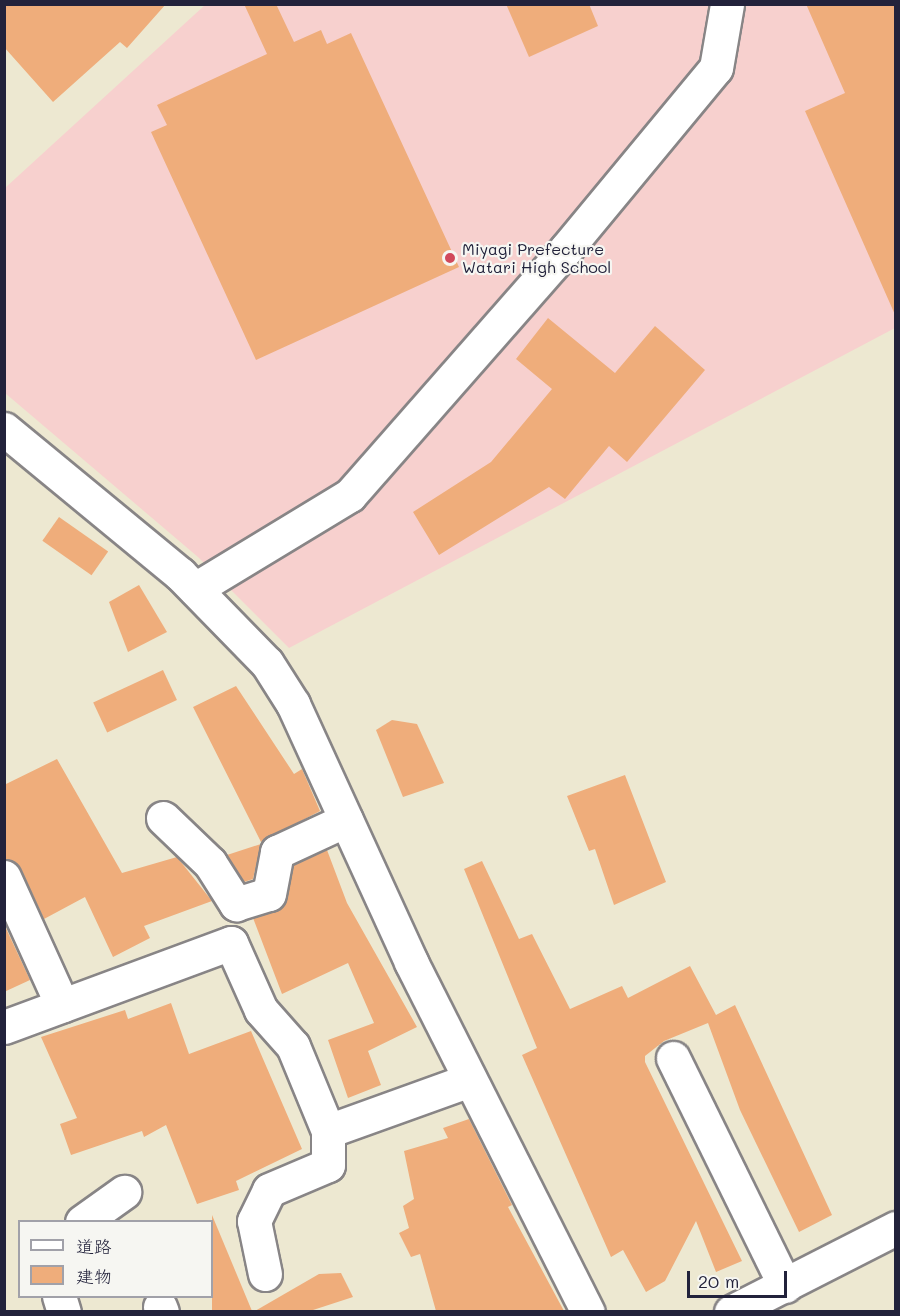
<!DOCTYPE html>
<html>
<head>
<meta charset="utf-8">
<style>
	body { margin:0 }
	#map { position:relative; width:900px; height:1316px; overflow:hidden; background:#ede8d1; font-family:Mali,"Klee One",sans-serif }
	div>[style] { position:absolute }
	.built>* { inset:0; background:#f7d0ce }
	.building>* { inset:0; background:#efad7b; transform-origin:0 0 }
	.roads { filter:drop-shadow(2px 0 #888586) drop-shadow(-2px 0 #888586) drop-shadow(0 2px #888586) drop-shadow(0 -2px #888586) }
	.minor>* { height:33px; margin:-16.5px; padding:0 16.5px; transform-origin:16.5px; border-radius:16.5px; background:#fff }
	.dots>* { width:16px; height:16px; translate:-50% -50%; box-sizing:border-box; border:3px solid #f6f6f2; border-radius:50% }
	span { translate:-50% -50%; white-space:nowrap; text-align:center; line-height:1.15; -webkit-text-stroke:4.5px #f6f6f2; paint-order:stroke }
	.poi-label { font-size:16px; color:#22223b }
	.left { translate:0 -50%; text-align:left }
	.frame { position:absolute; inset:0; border:6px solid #22223b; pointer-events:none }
	.legend { position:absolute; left:18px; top:1220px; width:195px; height:78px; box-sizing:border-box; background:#f6f6f2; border:2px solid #a1a1a9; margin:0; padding:8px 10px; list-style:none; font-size:18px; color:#22223b }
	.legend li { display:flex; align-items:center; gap:12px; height:30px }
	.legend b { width:30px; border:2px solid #a1a1a9 }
	.scale { position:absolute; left:687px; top:1271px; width:100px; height:27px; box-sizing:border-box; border:3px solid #22223b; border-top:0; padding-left:8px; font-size:18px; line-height:21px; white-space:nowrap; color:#22223b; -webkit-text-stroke:4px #f6f6f2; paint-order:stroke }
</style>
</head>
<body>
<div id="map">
	<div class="built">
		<div style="clip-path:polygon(205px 5px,895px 5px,895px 328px,289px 648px,198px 557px,5px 393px,5px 188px)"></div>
	</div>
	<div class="building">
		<div style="clip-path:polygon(4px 4px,166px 4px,127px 48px,120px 42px,53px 102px,4px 47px)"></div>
		<div style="clip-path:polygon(244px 4px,276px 4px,294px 42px,321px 30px,327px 44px,351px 33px,459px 267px,256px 360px,151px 132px,167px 125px,157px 105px,267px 54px)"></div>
		<div style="clip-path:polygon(506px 4px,589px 4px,598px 26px,529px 57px)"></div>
		<div style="clip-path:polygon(806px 4px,896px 4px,896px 317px,805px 111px,845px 93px)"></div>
		<div style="clip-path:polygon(548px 318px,615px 373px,655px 326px,705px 370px,627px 462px,609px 446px,565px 499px,549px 487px,439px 555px,413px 512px,491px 462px,552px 389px,516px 359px)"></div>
		<div style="left:59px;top:517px;width:60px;height:29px;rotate:35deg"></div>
		<div style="clip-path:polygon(139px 585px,167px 632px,128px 652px,109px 602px)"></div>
		<div style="left:163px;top:670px;width:33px;height:77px;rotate:65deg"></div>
		<div style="clip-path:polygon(236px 686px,294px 774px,302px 769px,320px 811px,261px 842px,193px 707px)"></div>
		<div style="clip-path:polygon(392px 720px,417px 724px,444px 783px,403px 797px,376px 730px)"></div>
		<div style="clip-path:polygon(57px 759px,122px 873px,177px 857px,212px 901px,144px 926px,150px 938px,113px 957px,85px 897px,44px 919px,21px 869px,4px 858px,4px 785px)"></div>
		<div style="clip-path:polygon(625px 775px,666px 882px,614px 905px,595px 849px,589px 851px,567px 796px)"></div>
		<div style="clip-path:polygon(261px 844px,253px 879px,244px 882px,227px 855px)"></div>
		<div style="clip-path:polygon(327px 850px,347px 903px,417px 1027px,368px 1051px,381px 1085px,348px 1098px,328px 1040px,374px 1023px,348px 963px,282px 994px,253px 918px,282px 907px,294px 865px)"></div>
		<div style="clip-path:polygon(482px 861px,519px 939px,532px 934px,570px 1009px,622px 986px,628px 998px,690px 966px,716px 1015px,735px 1005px,832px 1215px,799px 1232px,740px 1110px,708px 1023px,664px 1041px,645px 1056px,645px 1062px,742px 1261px,716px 1272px,696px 1221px,665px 1281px,646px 1292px,623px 1250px,611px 1257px,522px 1055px,537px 1048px,464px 869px)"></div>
		<div style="clip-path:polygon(4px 924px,30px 980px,4px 992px)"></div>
		<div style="clip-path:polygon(171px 1003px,189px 1054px,251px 1031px,302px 1149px,236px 1181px,239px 1190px,197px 1204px,166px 1125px,144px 1137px,142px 1131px,71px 1155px,60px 1124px,77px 1118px,41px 1037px,125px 1010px,128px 1019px)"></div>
		<div style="clip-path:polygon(469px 1119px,512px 1205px,508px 1207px,564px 1311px,436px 1311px,420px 1254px,411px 1257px,399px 1233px,409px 1228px,403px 1206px,414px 1199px,404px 1151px,448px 1138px,443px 1128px)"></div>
		<div style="clip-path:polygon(212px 1215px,252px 1311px,212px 1311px)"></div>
		<div style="clip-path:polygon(341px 1273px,353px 1297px,310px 1311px,255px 1311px,319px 1274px)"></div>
	</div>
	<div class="roads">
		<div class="minor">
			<div style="left:4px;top:429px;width:228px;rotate:39.5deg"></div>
			<div style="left:180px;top:574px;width:124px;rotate:45.7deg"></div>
			<div style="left:267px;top:663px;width:49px;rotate:57.6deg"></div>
			<div style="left:293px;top:704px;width:284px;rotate:65.4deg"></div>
			<div style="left:411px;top:962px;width:392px;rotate:63.2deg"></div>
			<div style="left:195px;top:589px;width:181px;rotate:-31.2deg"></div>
			<div style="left:350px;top:495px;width:327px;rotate:-48.7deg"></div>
			<div style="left:566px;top:249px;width:235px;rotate:-50.4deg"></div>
			<div style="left:716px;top:68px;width:65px;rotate:-80.2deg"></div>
			<div style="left:163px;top:818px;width:65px;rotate:43.8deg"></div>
			<div style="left:210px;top:863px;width:49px;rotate:57.6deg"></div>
			<div style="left:236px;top:904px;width:34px;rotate:-17deg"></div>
			<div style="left:269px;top:894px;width:43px;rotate:-79.2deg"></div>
			<div style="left:277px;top:852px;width:76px;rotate:-24.9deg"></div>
			<div style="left:4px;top:877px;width:141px;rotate:65.6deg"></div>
			<div style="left:4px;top:1027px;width:242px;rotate:-20.3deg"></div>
			<div style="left:231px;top:943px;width:73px;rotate:65.9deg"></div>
			<div style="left:261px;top:1010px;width:48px;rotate:48.4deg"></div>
			<div style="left:293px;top:1046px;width:92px;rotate:67.6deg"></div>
			<div style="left:328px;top:1131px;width:151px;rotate:-19.8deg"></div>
			<div style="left:673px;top:1058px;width:254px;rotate:63.8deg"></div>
			<div style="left:82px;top:1222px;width:52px;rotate:-35.5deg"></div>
			<div style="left:265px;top:1274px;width:54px;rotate:-101.7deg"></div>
			<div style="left:254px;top:1221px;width:34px;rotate:-64deg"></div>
			<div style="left:269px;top:1190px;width:64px;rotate:-23deg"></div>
			<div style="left:328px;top:1165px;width:34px;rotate:-90deg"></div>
			<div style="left:59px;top:1296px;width:17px;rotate:73deg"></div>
			<div style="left:160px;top:1307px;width:5px;rotate:68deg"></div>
			<div style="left:731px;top:1312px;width:185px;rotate:-27deg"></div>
		</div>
	</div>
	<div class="dots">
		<div style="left:450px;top:258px;background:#d1495b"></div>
	</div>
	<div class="poi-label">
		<span class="left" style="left:462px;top:258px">Miyagi Prefecture<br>Watari High School</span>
	</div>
	<div class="frame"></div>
	<ul class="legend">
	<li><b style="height:8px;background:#fff"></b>道路</li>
	<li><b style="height:16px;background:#efad7b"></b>建物</li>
	</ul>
	<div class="scale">20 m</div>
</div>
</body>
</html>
